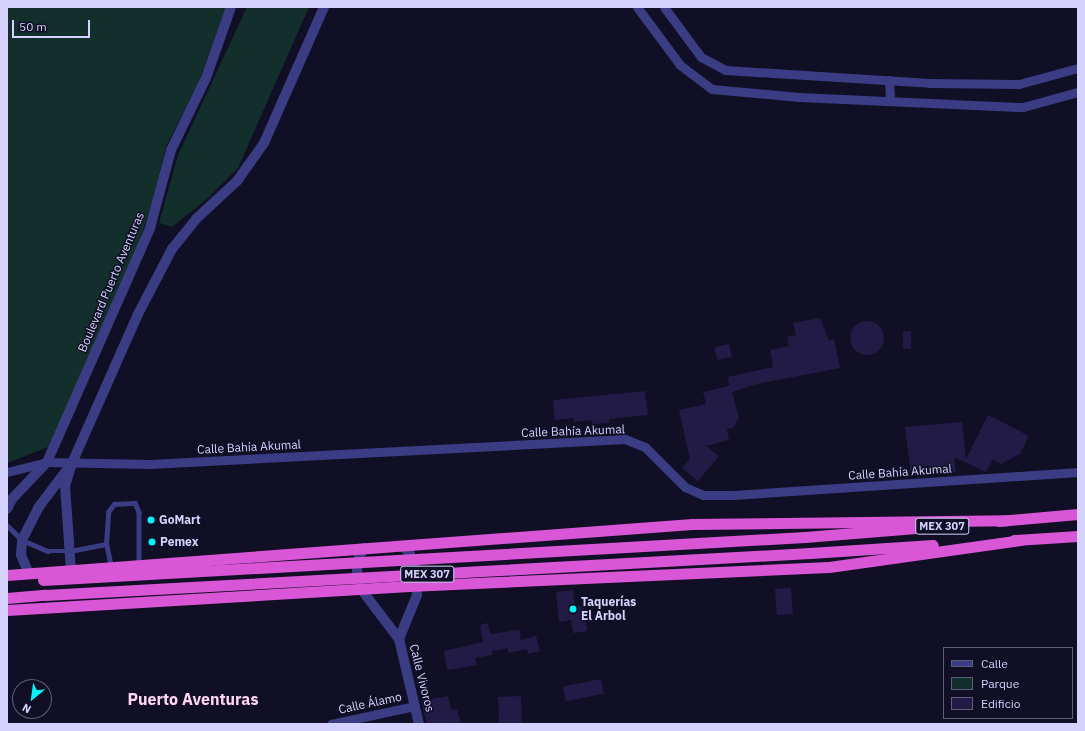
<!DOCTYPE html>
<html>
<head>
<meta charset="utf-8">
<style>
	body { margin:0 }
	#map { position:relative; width:1085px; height:731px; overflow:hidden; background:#110f25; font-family:"IBM Plex Sans",sans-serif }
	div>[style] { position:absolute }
	.green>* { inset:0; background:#122f2c }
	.building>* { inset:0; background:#211b46; transform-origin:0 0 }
	.round { border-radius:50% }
	.service>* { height:4.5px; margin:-2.25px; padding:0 2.25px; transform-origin:2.25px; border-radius:2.25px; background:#3a3d83 }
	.minor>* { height:9px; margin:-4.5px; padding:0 4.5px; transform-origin:4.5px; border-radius:4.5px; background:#3a3d83 }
	.tertiary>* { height:10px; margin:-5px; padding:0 5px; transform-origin:5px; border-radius:5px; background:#3a3d83 }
	.trunk>* { height:11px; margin:-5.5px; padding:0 5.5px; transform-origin:5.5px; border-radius:5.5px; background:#d956d6 }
	.trunk-bridge>* { height:11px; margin:-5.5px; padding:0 5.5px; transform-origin:5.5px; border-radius:5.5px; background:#d956d6 }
	.dots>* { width:11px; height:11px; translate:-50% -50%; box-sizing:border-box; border:2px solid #110f25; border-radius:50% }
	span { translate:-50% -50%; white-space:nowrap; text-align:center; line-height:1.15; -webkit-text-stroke:3px #110f25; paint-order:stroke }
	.shield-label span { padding:1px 3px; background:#110f25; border:1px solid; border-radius:3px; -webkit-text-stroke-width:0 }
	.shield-label { font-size:11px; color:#d5d3fe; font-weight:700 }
	.street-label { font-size:12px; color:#d5d3fe }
	.poi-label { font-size:12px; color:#d5d3fe; font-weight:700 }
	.left { translate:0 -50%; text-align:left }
	.district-label { font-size:16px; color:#ffd5f2; font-weight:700 }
	.frame { position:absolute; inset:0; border:8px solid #d5d3fe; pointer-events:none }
	.legend { position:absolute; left:943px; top:647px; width:130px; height:72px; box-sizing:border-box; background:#110f25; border:1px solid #5f5d7c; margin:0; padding:5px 7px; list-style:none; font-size:12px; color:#d5d3fe }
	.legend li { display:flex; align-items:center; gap:8px; height:20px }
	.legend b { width:20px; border:1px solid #5f5d7c }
	.north { position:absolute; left:12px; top:679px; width:40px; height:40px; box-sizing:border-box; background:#110f25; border:1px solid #5f5d7c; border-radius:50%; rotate:209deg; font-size:11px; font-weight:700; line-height:16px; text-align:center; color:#d5d3fe }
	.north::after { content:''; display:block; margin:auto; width:14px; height:18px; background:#03f4fb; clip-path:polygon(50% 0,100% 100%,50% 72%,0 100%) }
	.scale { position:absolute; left:12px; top:20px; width:78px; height:18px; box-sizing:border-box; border:2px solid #d5d3fe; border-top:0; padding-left:5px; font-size:12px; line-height:14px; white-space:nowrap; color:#d5d3fe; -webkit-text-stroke:3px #110f25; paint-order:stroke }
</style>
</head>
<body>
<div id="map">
	<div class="green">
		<div style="clip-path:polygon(7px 7px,226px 7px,198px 83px,166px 146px,153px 200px,132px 263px,48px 447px,7px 463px)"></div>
		<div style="clip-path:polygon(247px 7px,309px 7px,238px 168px,209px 197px,172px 227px,159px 223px,178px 155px)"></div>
	</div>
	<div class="building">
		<div style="clip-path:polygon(820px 318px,829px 340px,834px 339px,840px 368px,757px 384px,732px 392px,739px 418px,733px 428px,727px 429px,729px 440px,706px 446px,719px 456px,698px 481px,682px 468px,690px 459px,679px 410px,706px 404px,703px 392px,729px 386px,728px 377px,773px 367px,770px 350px,789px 346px,787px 337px,796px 335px,793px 323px)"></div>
		<div class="round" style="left:850px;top:321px;width:34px;height:34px"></div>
		<div style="left:903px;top:331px;width:8px;height:18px"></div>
		<div style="left:729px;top:344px;width:13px;height:15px;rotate:77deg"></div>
		<div style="clip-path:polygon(645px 391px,648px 415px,609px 419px,609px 423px,592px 424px,592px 420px,574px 422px,574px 418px,555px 420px,553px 400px)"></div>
		<div style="clip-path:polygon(988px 415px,1029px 436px,1020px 454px,1001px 464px,993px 459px,986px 472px,954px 457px,956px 472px,911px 475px,905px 427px,962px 422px,966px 459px)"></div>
		<div style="left:791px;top:588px;width:26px;height:16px;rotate:86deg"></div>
		<div style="clip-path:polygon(573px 590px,575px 607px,584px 605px,587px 631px,573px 633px,571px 620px,559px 622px,556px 592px)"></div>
		<div style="clip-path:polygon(488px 623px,490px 634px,519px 630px,521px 640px,536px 636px,540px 651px,528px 654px,527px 649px,508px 653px,508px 648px,492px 651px,492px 655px,475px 658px,477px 665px,447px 670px,444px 651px,483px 642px,480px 625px)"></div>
		<div style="left:601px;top:679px;width:15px;height:39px;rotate:79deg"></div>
		<div style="clip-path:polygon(448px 696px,451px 710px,457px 709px,461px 724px,427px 724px,421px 701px)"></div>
		<div style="left:521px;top:696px;width:28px;height:23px;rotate:88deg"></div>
	</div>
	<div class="service">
		<div style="left:7px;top:525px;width:21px;rotate:45deg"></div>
		<div style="left:22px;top:540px;width:28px;rotate:23deg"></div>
		<div style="left:48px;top:551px;width:22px"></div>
		<div style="left:70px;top:551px;width:37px;rotate:-11deg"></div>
		<div style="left:111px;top:567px;width:24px;rotate:-102deg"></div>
		<div style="left:106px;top:544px;width:32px;rotate:-86deg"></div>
		<div style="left:108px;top:512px;width:10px;rotate:-53deg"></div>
		<div style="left:114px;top:504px;width:21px;rotate:-3deg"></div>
		<div style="left:135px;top:503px;width:10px;rotate:66deg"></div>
		<div style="left:139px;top:512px;width:52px;rotate:90deg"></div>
	</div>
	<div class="minor">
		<div style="left:637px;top:7px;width:72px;rotate:53.4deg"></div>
		<div style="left:680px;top:65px;width:40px;rotate:37deg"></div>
		<div style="left:712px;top:89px;width:87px;rotate:5.3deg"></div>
		<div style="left:799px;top:97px;width:224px;rotate:2.6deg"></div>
		<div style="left:1023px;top:107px;width:57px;rotate:-15.3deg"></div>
		<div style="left:664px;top:7px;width:62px;rotate:53.5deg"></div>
		<div style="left:701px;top:57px;width:27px;rotate:28deg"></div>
		<div style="left:725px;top:70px;width:205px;rotate:3.6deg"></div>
		<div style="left:930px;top:83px;width:89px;rotate:0.6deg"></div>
		<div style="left:1019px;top:84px;width:61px;rotate:-15.2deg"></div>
		<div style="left:889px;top:80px;width:20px;rotate:87deg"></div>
		<div style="left:7px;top:472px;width:41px;rotate:-14deg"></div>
		<div style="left:47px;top:462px;width:103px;rotate:1.1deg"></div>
		<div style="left:150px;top:464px;width:476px;rotate:-3deg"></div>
		<div style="left:625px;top:439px;width:22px;rotate:22deg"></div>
		<div style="left:645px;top:447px;width:57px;rotate:45deg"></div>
		<div style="left:685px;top:487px;width:20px;rotate:24deg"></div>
		<div style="left:703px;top:495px;width:30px"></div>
		<div style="left:733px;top:495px;width:346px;rotate:-3.8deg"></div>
		<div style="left:331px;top:724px;width:86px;rotate:-12.1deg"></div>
	</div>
	<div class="tertiary">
		<div style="left:7px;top:509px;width:11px;rotate:-63deg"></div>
		<div style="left:12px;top:499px;width:51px;rotate:-46.6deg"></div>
		<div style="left:47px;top:462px;width:256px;rotate:-66.2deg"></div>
		<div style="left:150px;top:228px;width:81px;rotate:-74.9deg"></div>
		<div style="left:171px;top:150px;width:80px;rotate:-64.1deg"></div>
		<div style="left:206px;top:78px;width:75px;rotate:-70.6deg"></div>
		<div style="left:364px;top:548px;width:11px;rotate:117deg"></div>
		<div style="left:359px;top:558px;width:13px;rotate:99deg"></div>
		<div style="left:357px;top:571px;width:18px;rotate:77deg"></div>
		<div style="left:361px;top:589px;width:63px;rotate:52.8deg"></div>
		<div style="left:399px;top:639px;width:87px;rotate:76.8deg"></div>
		<div style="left:71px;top:571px;width:85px;rotate:-94deg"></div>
		<div style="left:65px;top:486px;width:24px;rotate:-73deg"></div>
		<div style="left:72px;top:463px;width:163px;rotate:-66.1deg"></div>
		<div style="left:138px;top:314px;width:73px;rotate:-62.4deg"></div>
		<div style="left:172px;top:249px;width:38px;rotate:-51deg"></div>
		<div style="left:196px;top:219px;width:56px;rotate:-42.8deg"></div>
		<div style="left:237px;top:181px;width:47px;rotate:-54.6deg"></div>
		<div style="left:264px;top:143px;width:149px;rotate:-66.2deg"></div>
		<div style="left:29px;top:574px;width:21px;rotate:-113deg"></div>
		<div style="left:21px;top:555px;width:15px;rotate:-86deg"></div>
		<div style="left:22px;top:540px;width:36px;rotate:-63deg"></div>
		<div style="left:38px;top:508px;width:46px;rotate:-52.9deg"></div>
		<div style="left:399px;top:639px;width:48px;rotate:-67.8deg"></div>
		<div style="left:417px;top:595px;width:27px;rotate:-94deg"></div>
		<div style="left:415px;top:568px;width:15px;rotate:-110deg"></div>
		<div style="left:410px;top:554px;width:11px;rotate:-131deg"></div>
	</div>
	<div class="trunk">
		<div style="left:999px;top:521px;width:79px;rotate:-5.1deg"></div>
		<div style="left:805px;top:537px;width:111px;rotate:-4.6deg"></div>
		<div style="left:1014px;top:540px;width:64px;rotate:-3.6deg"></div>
		<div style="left:810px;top:553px;width:123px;rotate:-3.7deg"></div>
		<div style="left:7px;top:575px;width:687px;rotate:-4.26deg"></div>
		<div style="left:692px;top:524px;width:315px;rotate:-0.7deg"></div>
		<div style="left:7px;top:598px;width:38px;rotate:-5deg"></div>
		<div style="left:7px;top:610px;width:403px;rotate:-3.4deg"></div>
		<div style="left:409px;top:586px;width:420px;rotate:-2.6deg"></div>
		<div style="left:829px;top:567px;width:193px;rotate:-8deg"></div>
	</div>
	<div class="trunk-bridge">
		<div style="left:43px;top:580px;width:763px;rotate:-3.23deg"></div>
		<div style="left:45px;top:595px;width:766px;rotate:-3.14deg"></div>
	</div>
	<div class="dots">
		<div style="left:151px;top:520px;background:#03f4fb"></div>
		<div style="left:152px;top:542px;background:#03f4fb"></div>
		<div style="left:573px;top:609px;background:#03f4fb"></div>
	</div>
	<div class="shield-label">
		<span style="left:942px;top:526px">MEX 307</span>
		<span style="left:427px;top:574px">MEX 307</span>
	</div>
	<div class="street-label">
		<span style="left:111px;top:282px;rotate:-67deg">Boulevard Puerto Aventuras</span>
		<span style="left:573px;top:431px;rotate:-2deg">Calle Bahía Akumal</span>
		<span style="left:249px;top:447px;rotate:-3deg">Calle Bahía Akumal</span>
		<span style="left:900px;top:472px;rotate:-4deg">Calle Bahía Akumal</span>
		<span style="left:422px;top:678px;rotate:76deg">Calle Vivoros</span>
		<span style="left:370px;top:703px;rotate:-12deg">Calle Álamo</span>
	</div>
	<div class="poi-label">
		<span class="left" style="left:159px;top:520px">GoMart</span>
		<span class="left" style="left:160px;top:542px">Pemex</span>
		<span class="left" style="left:581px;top:609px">Taquerías<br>El Arbol</span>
	</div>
	<div class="district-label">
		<span style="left:193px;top:699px">Puerto Aventuras</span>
	</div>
	<div class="frame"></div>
	<ul class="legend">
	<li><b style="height:5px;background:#3a3d83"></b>Calle</li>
	<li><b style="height:11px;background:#122f2c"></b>Parque</li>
	<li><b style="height:11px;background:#211b46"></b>Edificio</li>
	</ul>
	<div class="north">N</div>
	<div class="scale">50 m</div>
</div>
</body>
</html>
